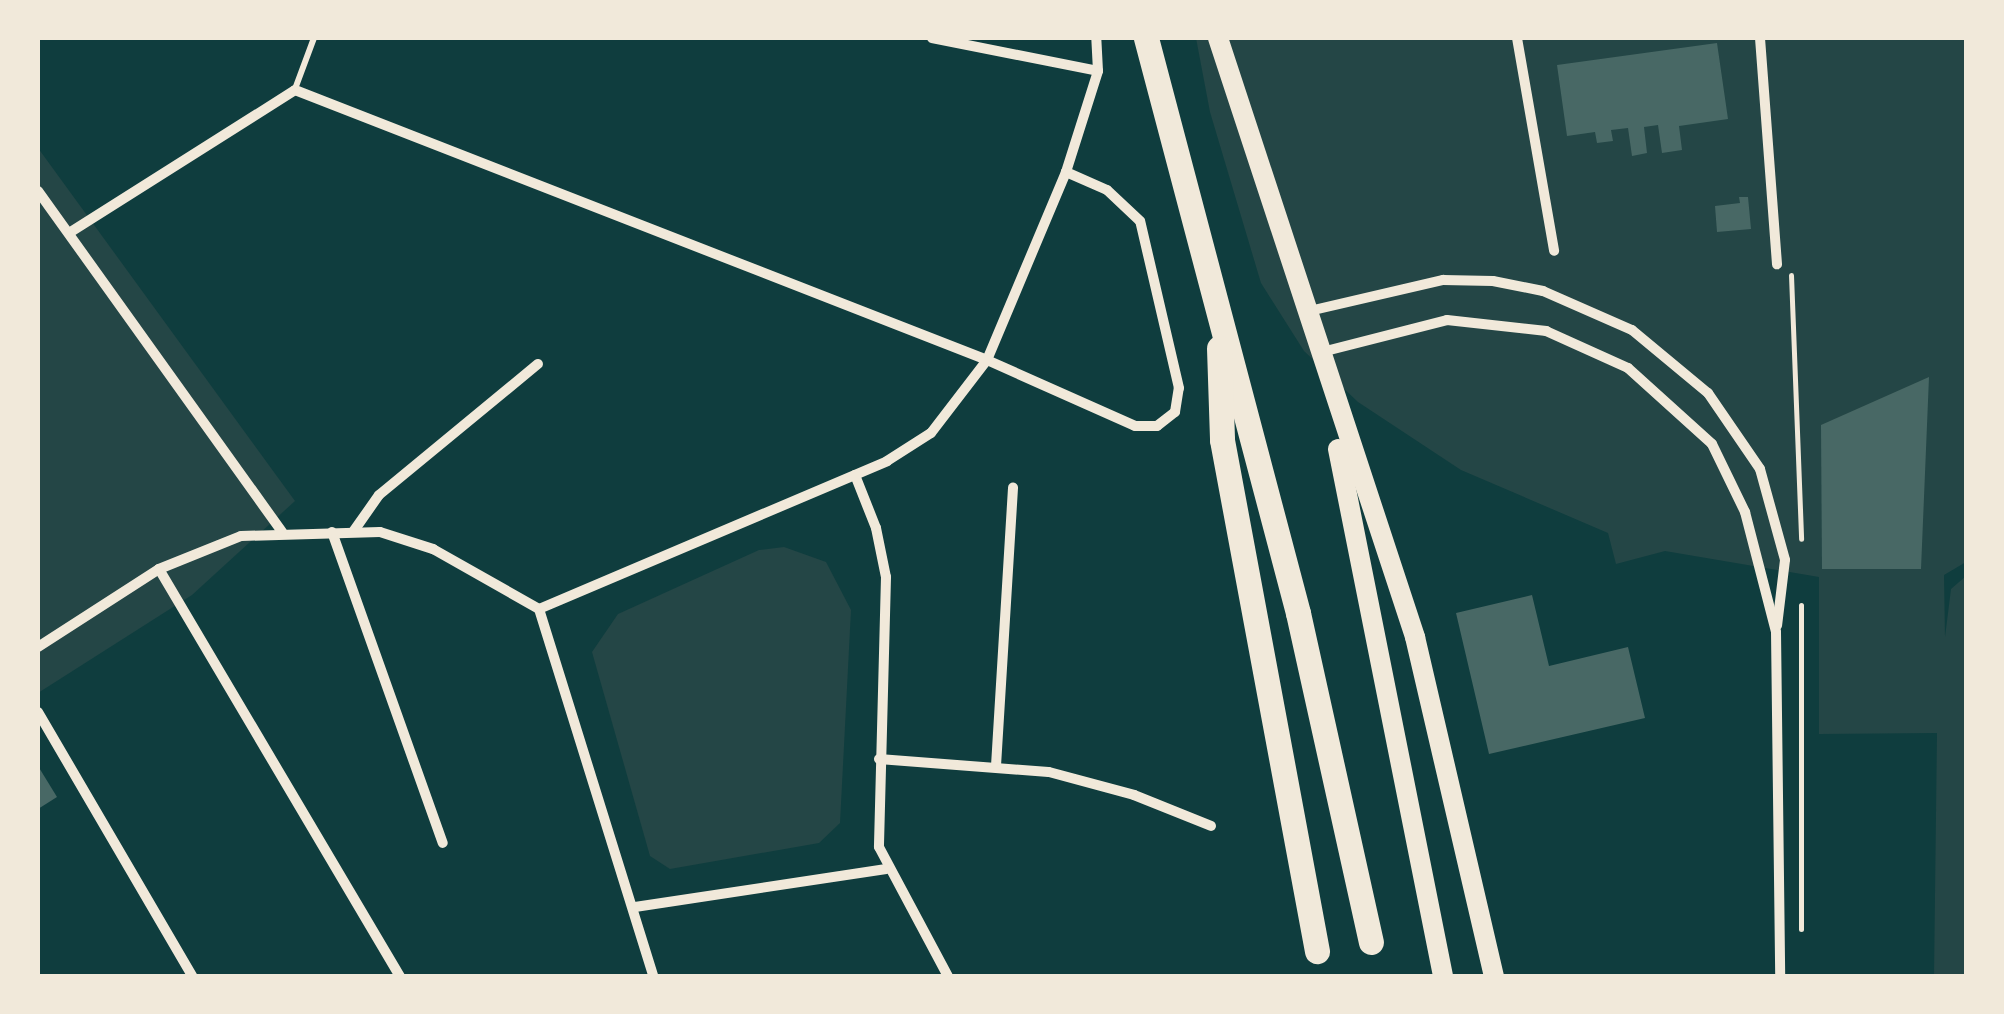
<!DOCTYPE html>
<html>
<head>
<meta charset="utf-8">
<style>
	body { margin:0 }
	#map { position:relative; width:2004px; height:1014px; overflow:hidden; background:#0f3d3e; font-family:"Nunito Sans",sans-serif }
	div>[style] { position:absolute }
	.green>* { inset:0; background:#244646 }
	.building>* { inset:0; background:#486865 }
	.path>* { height:5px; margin:-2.5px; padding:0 2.5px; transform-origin:2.5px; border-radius:2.5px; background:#f1e9da }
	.service>* { height:6px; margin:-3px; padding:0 3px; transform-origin:3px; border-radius:3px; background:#f1e9da }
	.minor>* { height:10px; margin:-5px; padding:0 5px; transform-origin:5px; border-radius:5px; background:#f1e9da }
	.secondary>* { height:20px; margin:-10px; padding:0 10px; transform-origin:10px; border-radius:10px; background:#f1e9da }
	.motorway>* { height:25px; margin:-12.5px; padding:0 12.5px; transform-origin:12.5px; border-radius:12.5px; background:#f1e9da }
	span { translate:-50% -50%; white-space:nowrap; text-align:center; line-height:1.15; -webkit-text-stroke:10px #f1e9da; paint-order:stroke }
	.frame { position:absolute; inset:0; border:40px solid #f1e9da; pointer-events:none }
</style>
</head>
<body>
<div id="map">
	<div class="green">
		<div style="clip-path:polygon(1196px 38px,1966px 38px,1966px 562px,1944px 575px,1945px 637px,1951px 589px,1966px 576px,1966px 976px,1934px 976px,1937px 733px,1819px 734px,1819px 577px,1665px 551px,1616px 564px,1608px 533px,1461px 470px,1358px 402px,1304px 351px,1261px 283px,1210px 112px)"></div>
		<div style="clip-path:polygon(38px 148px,295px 501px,192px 595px,38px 693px)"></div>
		<div style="clip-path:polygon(784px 547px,826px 562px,851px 610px,840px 823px,819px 843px,670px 869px,650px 856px,592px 652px,618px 614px,759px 550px)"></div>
	</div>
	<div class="building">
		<div style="clip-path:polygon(1717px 43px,1728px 119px,1679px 126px,1682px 150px,1662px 153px,1658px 125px,1644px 127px,1647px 153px,1632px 156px,1628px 128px,1611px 130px,1613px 141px,1597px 143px,1595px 132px,1567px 136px,1557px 65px)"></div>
		<div style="clip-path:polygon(1739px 197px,1748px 197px,1751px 229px,1717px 232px,1715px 206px,1740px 203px)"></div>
		<div style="clip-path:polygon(1929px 377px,1921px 569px,1822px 569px,1821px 425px)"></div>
		<div style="clip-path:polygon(1532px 595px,1549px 666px,1628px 647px,1645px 718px,1489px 754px,1456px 613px)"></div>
		<div style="clip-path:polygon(38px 766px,57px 797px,38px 809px)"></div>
	</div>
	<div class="path">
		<div style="left:1791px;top:275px;width:264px;rotate:87.8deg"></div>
		<div style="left:1801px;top:605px;width:324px;rotate:90deg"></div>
	</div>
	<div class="service">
		<div style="left:295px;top:89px;width:54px;rotate:-69.6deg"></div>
	</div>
	<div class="minor">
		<div style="left:932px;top:38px;width:169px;rotate:11.2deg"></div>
		<div style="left:1517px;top:38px;width:216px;rotate:80.1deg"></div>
		<div style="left:1760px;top:38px;width:227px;rotate:85.7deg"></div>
		<div style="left:38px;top:191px;width:419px;rotate:54.4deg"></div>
		<div style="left:69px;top:233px;width:267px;rotate:-32.3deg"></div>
		<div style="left:295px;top:90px;width:743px;rotate:21.31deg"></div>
		<div style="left:987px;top:360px;width:162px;rotate:24deg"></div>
		<div style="left:1135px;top:426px;width:22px"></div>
		<div style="left:1157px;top:426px;width:23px;rotate:-38deg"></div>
		<div style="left:1175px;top:412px;width:24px;rotate:-81deg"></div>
		<div style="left:1179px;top:388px;width:171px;rotate:-103.1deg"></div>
		<div style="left:1140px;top:221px;width:45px;rotate:-136.8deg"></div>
		<div style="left:1107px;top:190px;width:45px;rotate:-156.3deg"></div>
		<div style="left:1305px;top:312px;width:142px;rotate:-13.1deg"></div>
		<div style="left:1443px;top:280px;width:50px;rotate:1.1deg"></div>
		<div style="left:1493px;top:281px;width:51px;rotate:11.3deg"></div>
		<div style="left:1543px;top:291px;width:97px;rotate:23.7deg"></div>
		<div style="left:1632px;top:330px;width:99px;rotate:39.7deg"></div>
		<div style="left:1708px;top:393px;width:92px;rotate:55.6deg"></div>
		<div style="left:1760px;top:469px;width:94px;rotate:74.6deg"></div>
		<div style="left:1785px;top:560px;width:66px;rotate:96.9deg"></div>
		<div style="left:1318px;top:353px;width:133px;rotate:-14.3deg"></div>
		<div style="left:1447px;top:320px;width:100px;rotate:6.3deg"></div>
		<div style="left:1546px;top:331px;width:90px;rotate:24.3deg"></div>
		<div style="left:1628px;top:368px;width:113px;rotate:42.1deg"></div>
		<div style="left:1712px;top:444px;width:76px;rotate:64.1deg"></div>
		<div style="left:1745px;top:512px;width:124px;rotate:75.5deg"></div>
		<div style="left:1776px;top:632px;width:344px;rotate:89.3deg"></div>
		<div style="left:855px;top:475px;width:57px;rotate:68.4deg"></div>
		<div style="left:876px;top:528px;width:50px;rotate:78.5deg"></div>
		<div style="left:886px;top:577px;width:270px;rotate:91.5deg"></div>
		<div style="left:879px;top:847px;width:146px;rotate:61.9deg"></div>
		<div style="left:332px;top:532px;width:330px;rotate:70.4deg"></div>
		<div style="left:353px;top:532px;width:45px;rotate:-54.9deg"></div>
		<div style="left:379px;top:495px;width:206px;rotate:-39.5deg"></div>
		<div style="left:159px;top:569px;width:473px;rotate:59.4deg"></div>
		<div style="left:539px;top:609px;width:378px;rotate:-23deg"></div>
		<div style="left:887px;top:461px;width:52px;rotate:-32.5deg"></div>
		<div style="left:931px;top:433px;width:92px;rotate:-52.5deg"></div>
		<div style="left:987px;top:360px;width:204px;rotate:-67.2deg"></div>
		<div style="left:1066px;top:172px;width:106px;rotate:-72.4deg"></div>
		<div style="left:1098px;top:71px;width:33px;rotate:-93deg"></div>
		<div style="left:38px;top:647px;width:144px;rotate:-32.8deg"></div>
		<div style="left:159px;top:569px;width:88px;rotate:-21.9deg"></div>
		<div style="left:241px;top:536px;width:139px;rotate:-1.6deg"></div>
		<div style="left:380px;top:532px;width:56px;rotate:17.8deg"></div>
		<div style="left:433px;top:549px;width:122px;rotate:29.5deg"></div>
		<div style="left:539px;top:609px;width:384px;rotate:72.7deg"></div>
		<div style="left:38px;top:712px;width:306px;rotate:59.7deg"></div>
		<div style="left:879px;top:759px;width:170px;rotate:4.4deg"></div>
		<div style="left:1049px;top:772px;width:88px;rotate:15.1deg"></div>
		<div style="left:1134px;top:795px;width:83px;rotate:21.9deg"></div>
		<div style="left:996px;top:766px;width:279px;rotate:-86.5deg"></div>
		<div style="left:635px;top:907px;width:254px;rotate:-8.6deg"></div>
	</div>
	<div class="secondary">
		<div style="left:1218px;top:38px;width:631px;rotate:71.79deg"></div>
		<div style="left:1415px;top:637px;width:348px;rotate:76.9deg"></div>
		<div style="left:1338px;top:449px;width:537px;rotate:78.73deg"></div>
	</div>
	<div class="motorway">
		<div style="left:1146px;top:38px;width:595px;rotate:75.19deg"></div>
		<div style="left:1298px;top:613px;width:337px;rotate:77.5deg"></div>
		<div style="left:1219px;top:348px;width:92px;rotate:88.1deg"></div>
		<div style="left:1222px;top:440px;width:520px;rotate:79.47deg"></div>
	</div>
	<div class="frame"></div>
</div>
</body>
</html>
